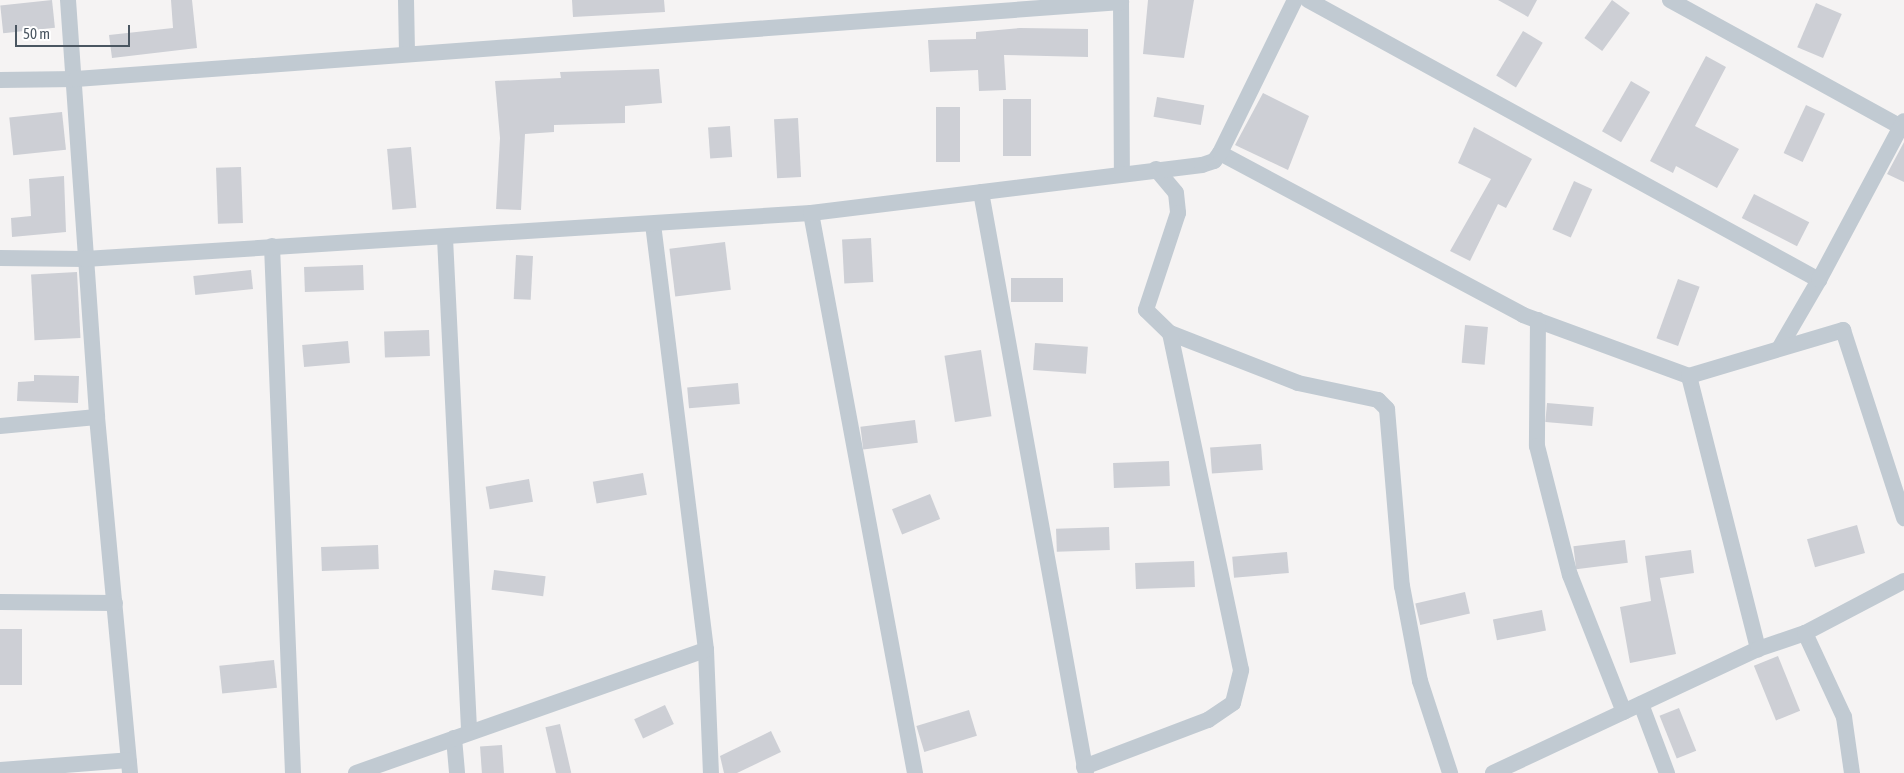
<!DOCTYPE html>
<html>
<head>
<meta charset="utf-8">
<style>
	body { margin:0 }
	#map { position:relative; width:1904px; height:773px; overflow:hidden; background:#f5f3f3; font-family:"Asap Condensed",sans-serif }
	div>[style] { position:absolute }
	.building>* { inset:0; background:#cdcfd5; transform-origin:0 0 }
	.minor>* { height:16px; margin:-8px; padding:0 8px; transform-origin:8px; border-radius:8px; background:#c1cad2 }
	span { translate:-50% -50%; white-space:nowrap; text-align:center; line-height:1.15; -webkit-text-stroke:5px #fff; paint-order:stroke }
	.scale { position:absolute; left:15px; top:25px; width:115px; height:22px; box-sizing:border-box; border:2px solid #4a5661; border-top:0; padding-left:6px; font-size:15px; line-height:18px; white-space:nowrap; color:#4a5661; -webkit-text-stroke:4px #fff; paint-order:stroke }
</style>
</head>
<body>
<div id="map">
	<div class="building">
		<div style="left:52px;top:0;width:28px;height:52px;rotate:84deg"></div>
		<div style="clip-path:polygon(171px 0,192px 0,197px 48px,112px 58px,109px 35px,173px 28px)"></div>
		<div style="clip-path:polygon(572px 0,664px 0,665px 12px,573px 17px)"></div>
		<div style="clip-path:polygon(1148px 0,1194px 0,1184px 58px,1143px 54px)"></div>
		<div style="clip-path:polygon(1498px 0,1537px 0,1528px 17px)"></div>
		<div style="left:1612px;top:0;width:22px;height:47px;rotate:36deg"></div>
		<div style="left:1816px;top:3px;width:28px;height:48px;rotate:23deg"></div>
		<div style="clip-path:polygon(1020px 28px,1088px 29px,1088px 57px,1004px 55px,1006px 90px,979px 91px,978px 70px,930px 72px,928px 40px,976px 39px,976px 32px)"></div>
		<div style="left:1523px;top:31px;width:23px;height:52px;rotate:31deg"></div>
		<div style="clip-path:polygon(1706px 56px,1726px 67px,1695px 126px,1739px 149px,1717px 188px,1676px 166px,1673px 173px,1650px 161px)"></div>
		<div style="clip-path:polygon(659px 69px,662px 103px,625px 106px,625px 123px,554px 125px,554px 132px,525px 134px,521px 210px,496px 209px,500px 138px,495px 81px,561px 78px,560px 72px)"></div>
		<div style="left:1631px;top:81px;width:22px;height:58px;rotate:30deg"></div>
		<div style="clip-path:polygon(1263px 93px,1309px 116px,1288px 170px,1235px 145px)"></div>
		<div style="left:1157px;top:97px;width:48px;height:20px;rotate:10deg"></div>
		<div style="left:1003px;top:99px;width:28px;height:57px"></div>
		<div style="left:1806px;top:105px;width:21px;height:53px;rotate:25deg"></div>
		<div style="left:936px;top:107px;width:24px;height:55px"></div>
		<div style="left:62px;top:112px;width:38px;height:53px;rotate:84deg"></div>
		<div style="left:798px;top:118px;width:59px;height:24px;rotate:87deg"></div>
		<div style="left:730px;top:126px;width:31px;height:22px;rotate:86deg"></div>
		<div style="clip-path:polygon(1474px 127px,1532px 159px,1506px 208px,1498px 204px,1470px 261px,1450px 251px,1491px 179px,1458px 163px)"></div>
		<div style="clip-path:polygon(1904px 142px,1904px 182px,1887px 174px)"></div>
		<div style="left:411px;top:147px;width:61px;height:24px;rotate:85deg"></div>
		<div style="left:241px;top:167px;width:56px;height:25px;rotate:88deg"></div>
		<div style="clip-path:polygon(64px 176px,66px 232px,12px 237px,11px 218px,31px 216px,29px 179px)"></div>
		<div style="left:1574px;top:181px;width:20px;height:53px;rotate:24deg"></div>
		<div style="left:1754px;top:194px;width:62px;height:27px;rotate:27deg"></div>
		<div style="left:871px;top:238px;width:44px;height:29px;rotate:87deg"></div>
		<div style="left:725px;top:242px;width:48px;height:56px;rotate:83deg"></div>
		<div style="left:516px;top:255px;width:17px;height:44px;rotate:3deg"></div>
		<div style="left:363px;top:265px;width:25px;height:59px;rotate:88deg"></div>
		<div style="left:251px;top:270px;width:19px;height:58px;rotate:84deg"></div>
		<div style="left:77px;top:272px;width:66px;height:46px;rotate:87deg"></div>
		<div style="left:1063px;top:278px;width:24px;height:52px;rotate:90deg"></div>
		<div style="left:1678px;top:279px;width:23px;height:63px;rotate:20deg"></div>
		<div style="left:1465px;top:325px;width:23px;height:38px;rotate:5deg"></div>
		<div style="left:429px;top:330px;width:26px;height:45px;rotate:88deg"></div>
		<div style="left:348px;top:341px;width:22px;height:46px;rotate:85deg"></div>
		<div style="left:1035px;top:343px;width:53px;height:27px;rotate:4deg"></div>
		<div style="left:981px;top:350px;width:67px;height:37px;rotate:81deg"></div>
		<div style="clip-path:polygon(34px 375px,79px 376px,78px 403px,17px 401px,18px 382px,34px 381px)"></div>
		<div style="left:738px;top:383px;width:21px;height:51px;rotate:85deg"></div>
		<div style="left:1547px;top:403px;width:47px;height:19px;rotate:5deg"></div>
		<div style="left:915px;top:420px;width:23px;height:55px;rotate:83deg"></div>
		<div style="left:1261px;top:444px;width:26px;height:51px;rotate:86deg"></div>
		<div style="left:1169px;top:461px;width:25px;height:56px;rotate:88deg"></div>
		<div style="left:643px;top:473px;width:22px;height:51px;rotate:80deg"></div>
		<div style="left:529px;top:479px;width:23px;height:44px;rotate:80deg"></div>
		<div style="left:930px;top:494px;width:27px;height:41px;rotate:68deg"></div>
		<div style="left:1857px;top:525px;width:29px;height:52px;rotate:74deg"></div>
		<div style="left:1109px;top:527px;width:23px;height:53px;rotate:88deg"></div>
		<div style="left:1625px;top:540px;width:23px;height:52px;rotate:83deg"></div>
		<div style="left:378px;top:545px;width:24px;height:57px;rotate:88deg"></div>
		<div style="clip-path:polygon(1691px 550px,1694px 573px,1660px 578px,1676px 654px,1630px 663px,1620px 607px,1651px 601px,1645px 556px)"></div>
		<div style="left:1287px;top:552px;width:21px;height:55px;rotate:85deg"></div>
		<div style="left:1194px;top:561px;width:26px;height:59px;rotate:88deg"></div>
		<div style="left:494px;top:570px;width:52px;height:20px;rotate:7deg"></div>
		<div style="left:1465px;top:592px;width:22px;height:51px;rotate:77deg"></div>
		<div style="left:1542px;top:610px;width:21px;height:50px;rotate:79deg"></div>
		<div style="left:22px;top:629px;width:56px;height:22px;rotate:90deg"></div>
		<div style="left:1778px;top:656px;width:59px;height:26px;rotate:68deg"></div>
		<div style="left:274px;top:660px;width:28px;height:55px;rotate:84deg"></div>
		<div style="left:665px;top:705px;width:21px;height:34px;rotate:65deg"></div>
		<div style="left:1679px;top:708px;width:46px;height:21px;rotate:68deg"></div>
		<div style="left:969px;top:710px;width:27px;height:55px;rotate:73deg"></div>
		<div style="left:560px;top:724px;width:50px;height:15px;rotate:77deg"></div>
		<div style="clip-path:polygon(771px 731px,781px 752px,737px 773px,724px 773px,720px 756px)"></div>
		<div style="left:502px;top:745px;width:28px;height:22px;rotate:86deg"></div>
	</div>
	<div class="minor">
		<div style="left:68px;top:0;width:418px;rotate:86deg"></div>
		<div style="left:97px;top:417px;width:358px;rotate:84.7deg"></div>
		<div style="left:406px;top:0;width:54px;rotate:88.9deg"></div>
		<div style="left:1121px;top:0;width:173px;rotate:89.7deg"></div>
		<div style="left:1308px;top:0;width:583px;rotate:28.72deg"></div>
		<div style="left:1819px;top:280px;width:78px;rotate:120.2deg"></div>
		<div style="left:1670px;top:0;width:264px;rotate:28.8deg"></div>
		<div style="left:0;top:80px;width:76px;rotate:-0.8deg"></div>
		<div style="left:76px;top:79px;width:1048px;rotate:-4.21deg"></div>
		<div style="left:1220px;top:153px;width:344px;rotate:28.1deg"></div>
		<div style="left:1523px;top:315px;width:177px;rotate:20.2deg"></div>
		<div style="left:1689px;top:376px;width:282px;rotate:75.8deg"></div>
		<div style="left:1156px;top:169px;width:31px;rotate:50deg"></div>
		<div style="left:1176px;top:193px;width:20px;rotate:84deg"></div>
		<div style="left:1178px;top:213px;width:102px;rotate:108.3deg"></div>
		<div style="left:1146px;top:310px;width:33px;rotate:44deg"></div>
		<div style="left:1170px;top:333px;width:137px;rotate:21.3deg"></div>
		<div style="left:1298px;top:383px;width:82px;rotate:12deg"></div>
		<div style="left:1378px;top:400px;width:13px;rotate:45deg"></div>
		<div style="left:1387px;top:409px;width:178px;rotate:85.2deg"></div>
		<div style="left:1402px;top:586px;width:97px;rotate:79.3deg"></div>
		<div style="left:1420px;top:681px;width:97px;rotate:71.9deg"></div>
		<div style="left:981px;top:192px;width:590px;rotate:79.76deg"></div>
		<div style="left:811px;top:213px;width:570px;rotate:79.48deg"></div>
		<div style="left:653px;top:224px;width:429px;rotate:82.9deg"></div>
		<div style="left:706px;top:650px;width:123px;rotate:87.7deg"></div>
		<div style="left:445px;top:238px;width:494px;rotate:87.2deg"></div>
		<div style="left:272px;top:246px;width:527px;rotate:87.72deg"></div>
		<div style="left:0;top:258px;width:85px;rotate:0.7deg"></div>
		<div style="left:85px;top:259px;width:727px;rotate:-3.63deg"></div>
		<div style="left:811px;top:213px;width:394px;rotate:-7deg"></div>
		<div style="left:1202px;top:165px;width:13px;rotate:-18deg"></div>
		<div style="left:1214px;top:161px;width:10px;rotate:-53deg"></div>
		<div style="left:1220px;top:153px;width:170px;rotate:-63.9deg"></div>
		<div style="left:1819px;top:280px;width:180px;rotate:-61.9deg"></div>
		<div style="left:1538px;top:320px;width:126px;rotate:90.5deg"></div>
		<div style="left:1537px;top:446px;width:133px;rotate:75.7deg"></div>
		<div style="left:1570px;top:575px;width:147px;rotate:68.5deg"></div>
		<div style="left:1689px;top:376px;width:161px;rotate:-16.6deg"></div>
		<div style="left:1843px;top:330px;width:198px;rotate:72deg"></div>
		<div style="left:0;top:426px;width:97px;rotate:-5.3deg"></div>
		<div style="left:0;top:602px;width:115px;rotate:0.5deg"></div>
		<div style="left:1805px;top:633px;width:93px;rotate:65.1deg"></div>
		<div style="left:1844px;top:717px;width:57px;rotate:81.9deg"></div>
		<div style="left:1641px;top:704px;width:74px;rotate:69.4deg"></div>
		<div style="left:454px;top:738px;width:35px;rotate:85deg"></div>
		<div style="left:1084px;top:767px;width:133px;rotate:-20.8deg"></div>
		<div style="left:1208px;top:720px;width:30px;rotate:-34deg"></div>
		<div style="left:1233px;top:703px;width:34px;rotate:-76deg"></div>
		<div style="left:1241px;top:670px;width:344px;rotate:-101.9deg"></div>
		<div style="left:0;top:770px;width:129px;rotate:-4.4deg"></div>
		<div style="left:356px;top:773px;width:371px;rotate:-19.4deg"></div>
		<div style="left:1493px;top:773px;width:293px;rotate:-25.1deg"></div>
		<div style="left:1758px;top:649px;width:50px;rotate:-18.8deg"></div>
		<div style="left:1805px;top:633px;width:112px;rotate:-27.7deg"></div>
	</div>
	<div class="scale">50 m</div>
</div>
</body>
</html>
